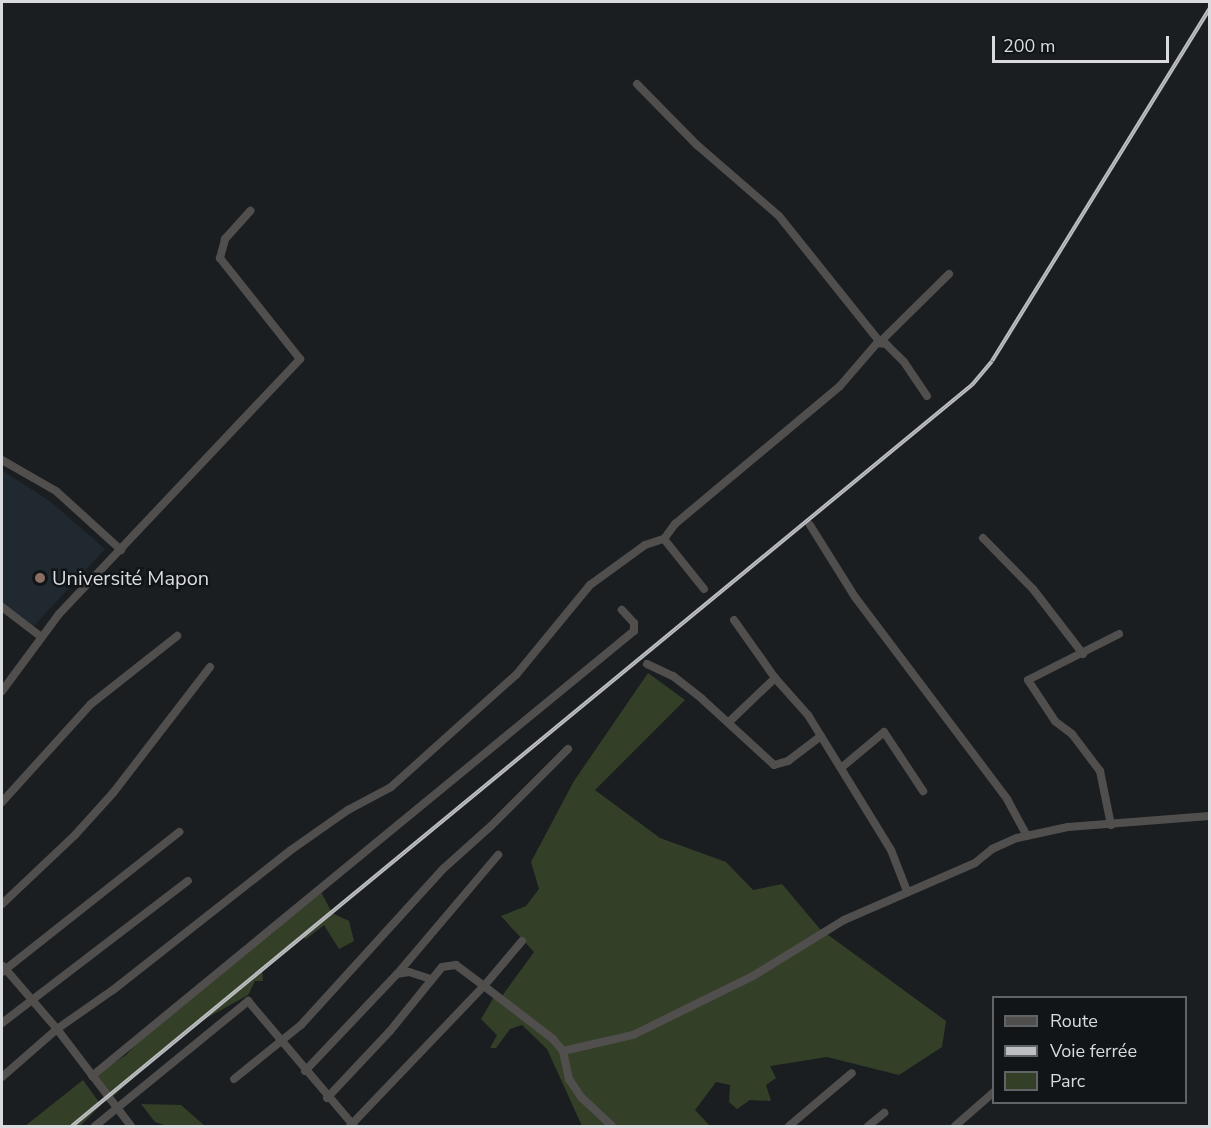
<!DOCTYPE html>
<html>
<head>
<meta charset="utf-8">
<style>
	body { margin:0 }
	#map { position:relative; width:1211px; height:1128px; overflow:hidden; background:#1b1e21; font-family:"Nunito Sans",sans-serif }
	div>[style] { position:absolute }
	.built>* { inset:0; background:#202930 }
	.green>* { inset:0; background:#343f28 }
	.minor>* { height:8px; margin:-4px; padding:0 4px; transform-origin:4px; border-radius:4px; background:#514f4d }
	.rail>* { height:4px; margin-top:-2px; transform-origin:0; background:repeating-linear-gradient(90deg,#111518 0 4.5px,#bcbec1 0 9px); box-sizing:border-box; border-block:2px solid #bcbec1 }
	.dots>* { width:16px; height:16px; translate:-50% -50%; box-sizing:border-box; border:3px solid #111518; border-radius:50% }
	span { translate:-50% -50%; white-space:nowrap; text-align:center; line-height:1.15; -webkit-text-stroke:5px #111518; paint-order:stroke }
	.poi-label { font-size:20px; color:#d9dbde }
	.left { translate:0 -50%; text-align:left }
	.frame { position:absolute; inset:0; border:3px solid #d9dbde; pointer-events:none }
	.legend { position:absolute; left:992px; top:996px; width:195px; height:108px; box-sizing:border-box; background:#111518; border:2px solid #616467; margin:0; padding:8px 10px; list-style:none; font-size:18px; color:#d9dbde }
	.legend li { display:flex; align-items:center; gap:12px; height:30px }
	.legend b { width:30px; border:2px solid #616467 }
	.scale { position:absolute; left:992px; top:36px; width:177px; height:27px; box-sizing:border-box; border:3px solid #d9dbde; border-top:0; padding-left:8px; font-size:18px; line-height:21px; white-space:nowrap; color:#d9dbde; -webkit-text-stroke:4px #111518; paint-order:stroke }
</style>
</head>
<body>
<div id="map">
	<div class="built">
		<div style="clip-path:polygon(2px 470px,51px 502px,105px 549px,30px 630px,2px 606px)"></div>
	</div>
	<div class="green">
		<div style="clip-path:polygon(648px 673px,685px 700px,595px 790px,660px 838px,726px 862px,753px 890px,782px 884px,820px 929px,946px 1021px,942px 1047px,899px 1075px,827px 1057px,770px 1066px,776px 1078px,766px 1085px,771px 1101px,750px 1100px,737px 1109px,729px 1102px,730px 1085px,716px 1082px,695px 1110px,710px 1126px,582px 1126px,547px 1049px,522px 1025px,510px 1029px,496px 1048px,490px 1048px,497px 1035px,481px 1019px,494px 997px,502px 996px,534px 952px,501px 916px,526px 906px,539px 889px,531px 862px,574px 781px)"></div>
		<div style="clip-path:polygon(321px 892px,332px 913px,349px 921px,354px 941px,339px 949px,324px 925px,306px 939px,298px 936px,299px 942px,262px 970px,263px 981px,255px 981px,248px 995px,189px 1028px,108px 1101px,93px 1076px,126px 1055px,145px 1035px)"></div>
		<div style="clip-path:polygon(83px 1080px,101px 1105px,80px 1126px,25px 1126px)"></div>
		<div style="clip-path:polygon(141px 1104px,181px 1105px,205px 1126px,167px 1126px,155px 1122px)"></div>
	</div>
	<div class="minor">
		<div style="left:637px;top:84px;width:86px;rotate:45.5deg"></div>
		<div style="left:697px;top:145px;width:108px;rotate:40.9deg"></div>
		<div style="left:779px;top:216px;width:161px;rotate:51.3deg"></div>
		<div style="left:880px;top:342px;width:97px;rotate:-44.6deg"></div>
		<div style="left:2px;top:460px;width:62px;rotate:29.9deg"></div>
		<div style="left:56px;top:491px;width:88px;rotate:42.2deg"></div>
		<div style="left:810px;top:525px;width:85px;rotate:58deg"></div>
		<div style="left:855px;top:597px;width:253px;rotate:53deg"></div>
		<div style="left:1007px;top:799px;width:42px;rotate:61.6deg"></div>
		<div style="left:983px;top:538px;width:71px;rotate:45.6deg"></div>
		<div style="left:1033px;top:589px;width:82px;rotate:52.4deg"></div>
		<div style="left:664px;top:539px;width:19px;rotate:-54deg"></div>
		<div style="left:675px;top:524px;width:215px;rotate:-39.9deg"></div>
		<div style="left:840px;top:386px;width:57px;rotate:-49.3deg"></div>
		<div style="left:877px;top:343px;width:9px;rotate:6deg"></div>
		<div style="left:886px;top:344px;width:25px;rotate:45deg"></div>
		<div style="left:904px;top:362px;width:41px;rotate:55.9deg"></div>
		<div style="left:2px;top:607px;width:48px;rotate:37.3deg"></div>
		<div style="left:734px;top:620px;width:71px;rotate:54.7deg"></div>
		<div style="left:775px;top:678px;width:50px;rotate:48.3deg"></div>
		<div style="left:808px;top:715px;width:158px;rotate:58.4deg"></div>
		<div style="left:891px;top:850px;width:44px;rotate:68.7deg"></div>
		<div style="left:647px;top:664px;width:29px;rotate:25deg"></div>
		<div style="left:673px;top:676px;width:36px;rotate:38deg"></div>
		<div style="left:701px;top:698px;width:99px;rotate:42.5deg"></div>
		<div style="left:774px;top:765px;width:15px;rotate:-16deg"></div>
		<div style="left:788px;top:761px;width:41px;rotate:-37.1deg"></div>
		<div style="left:2px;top:691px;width:96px;rotate:-53.5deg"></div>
		<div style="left:59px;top:614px;width:351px;rotate:-46.6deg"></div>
		<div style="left:300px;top:359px;width:129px;rotate:-128.4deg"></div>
		<div style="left:220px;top:258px;width:20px;rotate:-75deg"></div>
		<div style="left:225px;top:239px;width:38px;rotate:-48deg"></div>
		<div style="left:729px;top:722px;width:64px;rotate:-43.7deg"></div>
		<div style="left:841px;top:768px;width:56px;rotate:-39.9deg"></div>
		<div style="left:884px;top:732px;width:71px;rotate:56.5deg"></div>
		<div style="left:2px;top:802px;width:132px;rotate:-47.8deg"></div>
		<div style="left:91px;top:704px;width:110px;rotate:-38.3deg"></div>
		<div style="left:1111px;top:825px;width:55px;rotate:-101.5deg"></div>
		<div style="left:1100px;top:771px;width:46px;rotate:-127.1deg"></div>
		<div style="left:1072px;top:734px;width:21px;rotate:-143deg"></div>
		<div style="left:1055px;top:721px;width:49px;rotate:-123.4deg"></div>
		<div style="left:1028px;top:680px;width:102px;rotate:-26.8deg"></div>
		<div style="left:2px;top:904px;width:100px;rotate:-43.4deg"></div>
		<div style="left:75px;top:835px;width:57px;rotate:-47.9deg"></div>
		<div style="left:113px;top:793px;width:159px;rotate:-52.4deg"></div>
		<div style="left:3px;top:966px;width:83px;rotate:49.4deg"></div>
		<div style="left:57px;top:1029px;width:122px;rotate:52.7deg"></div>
		<div style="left:2px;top:972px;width:226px;rotate:-38.3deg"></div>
		<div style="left:398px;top:973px;width:155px;rotate:-49.7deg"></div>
		<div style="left:2px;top:1023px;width:234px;rotate:-37.4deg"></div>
		<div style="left:563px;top:1051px;width:72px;rotate:-12.9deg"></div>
		<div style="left:633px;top:1035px;width:134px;rotate:-26.2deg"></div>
		<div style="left:753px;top:976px;width:107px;rotate:-31.6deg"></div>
		<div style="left:844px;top:920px;width:143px;rotate:-23.5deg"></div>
		<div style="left:975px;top:863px;width:22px;rotate:-39deg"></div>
		<div style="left:992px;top:849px;width:27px;rotate:-24deg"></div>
		<div style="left:1017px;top:838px;width:52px;rotate:-12.2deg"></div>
		<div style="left:1068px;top:827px;width:142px;rotate:-4.4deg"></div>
		<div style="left:305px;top:1071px;width:134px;rotate:-46.5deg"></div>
		<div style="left:397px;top:974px;width:12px;rotate:-9deg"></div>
		<div style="left:409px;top:972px;width:22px;rotate:18deg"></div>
		<div style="left:92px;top:1076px;width:701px;rotate:-39.39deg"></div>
		<div style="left:634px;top:631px;width:8px;rotate:-90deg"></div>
		<div style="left:634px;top:623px;width:18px;rotate:-133deg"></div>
		<div style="left:2px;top:1077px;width:73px;rotate:-41.1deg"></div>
		<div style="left:57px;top:1029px;width:68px;rotate:-34.9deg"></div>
		<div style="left:113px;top:990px;width:226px;rotate:-38.2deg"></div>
		<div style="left:291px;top:850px;width:70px;rotate:-35.1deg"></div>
		<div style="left:348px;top:810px;width:49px;rotate:-28.1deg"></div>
		<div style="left:391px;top:787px;width:168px;rotate:-41.9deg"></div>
		<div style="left:516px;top:675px;width:117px;rotate:-50.6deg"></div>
		<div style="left:590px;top:585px;width:68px;rotate:-36deg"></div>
		<div style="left:645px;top:545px;width:20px;rotate:-18deg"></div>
		<div style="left:664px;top:539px;width:64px;rotate:51.3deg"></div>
		<div style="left:234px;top:1079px;width:86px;rotate:-38.9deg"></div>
		<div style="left:301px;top:1025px;width:211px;rotate:-47.7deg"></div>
		<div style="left:443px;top:869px;width:64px;rotate:-41.9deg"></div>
		<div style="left:491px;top:826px;width:109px;rotate:-45deg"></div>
		<div style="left:327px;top:1098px;width:92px;rotate:-46.8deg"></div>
		<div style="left:390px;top:1031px;width:82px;rotate:-50.9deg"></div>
		<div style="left:442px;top:967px;width:14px;rotate:-8deg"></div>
		<div style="left:456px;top:965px;width:35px;rotate:37deg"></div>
		<div style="left:484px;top:986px;width:59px;rotate:-49.8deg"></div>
		<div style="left:95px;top:1126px;width:198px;rotate:-39.2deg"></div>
		<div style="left:248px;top:1001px;width:164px;rotate:49.7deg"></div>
		<div style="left:350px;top:1126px;width:194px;rotate:-46.3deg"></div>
		<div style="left:484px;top:986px;width:87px;rotate:37.5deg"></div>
		<div style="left:553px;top:1039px;width:16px;rotate:50deg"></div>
		<div style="left:563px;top:1051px;width:29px;rotate:78deg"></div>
		<div style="left:569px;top:1079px;width:22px;rotate:56deg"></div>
		<div style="left:581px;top:1097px;width:42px;rotate:43.1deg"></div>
		<div style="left:789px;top:1126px;width:82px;rotate:-40.1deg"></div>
		<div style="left:868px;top:1126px;width:21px;rotate:-39deg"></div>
		<div style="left:955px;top:1126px;width:52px;rotate:-41.1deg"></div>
	</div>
	<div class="rail">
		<div style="left:72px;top:1126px;width:1166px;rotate:-39.47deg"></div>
		<div style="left:972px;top:385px;width:31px;rotate:-50deg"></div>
		<div style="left:992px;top:361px;width:415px;rotate:-58.3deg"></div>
	</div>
	<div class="dots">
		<div style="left:40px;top:578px;background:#8d6e63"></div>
	</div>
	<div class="poi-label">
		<span class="left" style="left:52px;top:578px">Université Mapon</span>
	</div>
	<div class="frame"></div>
	<ul class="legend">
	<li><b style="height:8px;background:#514f4d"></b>Route</li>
	<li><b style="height:8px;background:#bcbec1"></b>Voie ferrée</li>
	<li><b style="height:16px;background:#343f28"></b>Parc</li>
	</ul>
	<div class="scale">200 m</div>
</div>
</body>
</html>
